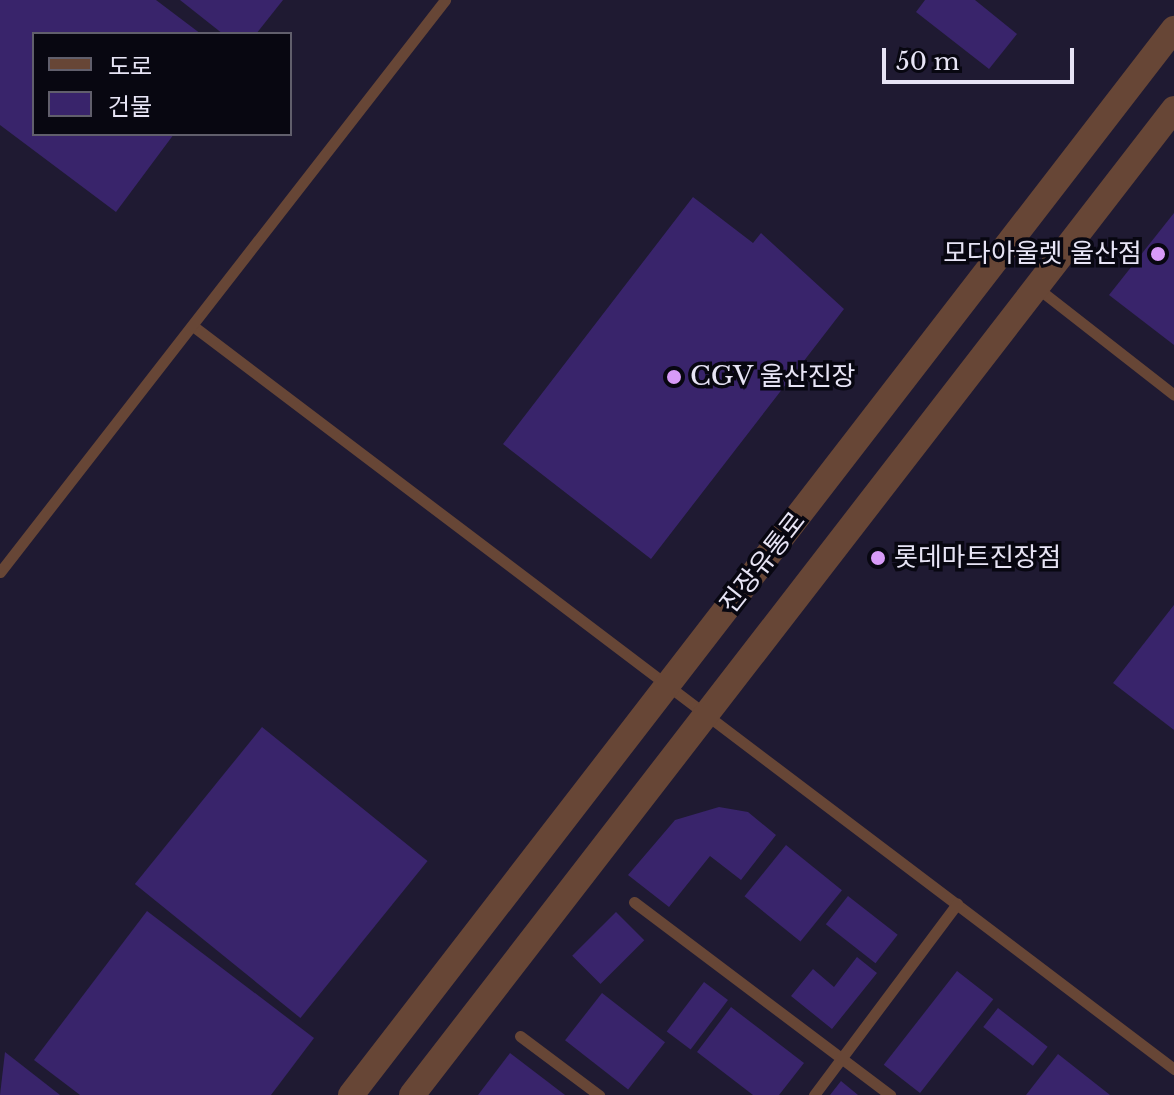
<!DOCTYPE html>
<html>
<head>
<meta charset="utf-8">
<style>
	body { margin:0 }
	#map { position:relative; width:1174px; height:1095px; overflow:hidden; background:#1f1a32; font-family:"Libre Baskerville","Noto Sans KR",serif }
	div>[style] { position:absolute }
	.building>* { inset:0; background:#39246b; transform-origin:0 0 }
	.service>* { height:11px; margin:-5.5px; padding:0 5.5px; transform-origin:5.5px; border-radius:5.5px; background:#674636 }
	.tertiary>* { height:26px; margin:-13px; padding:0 13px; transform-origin:13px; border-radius:13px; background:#674636 }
	.dots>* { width:22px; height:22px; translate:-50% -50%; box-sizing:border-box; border:4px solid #080711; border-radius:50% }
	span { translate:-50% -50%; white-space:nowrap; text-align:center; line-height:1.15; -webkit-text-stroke:7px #080711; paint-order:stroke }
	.poi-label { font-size:26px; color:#e7e4f5 }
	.right { translate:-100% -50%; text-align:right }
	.left { translate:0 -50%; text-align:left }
	.street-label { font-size:26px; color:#e7e4f5 }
	.legend { position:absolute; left:32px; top:32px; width:260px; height:104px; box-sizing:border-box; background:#080711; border:2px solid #615f6c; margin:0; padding:10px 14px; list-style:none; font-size:24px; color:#e7e4f5 }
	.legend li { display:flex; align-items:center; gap:16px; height:40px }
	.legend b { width:40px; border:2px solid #615f6c }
	.scale { position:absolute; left:882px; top:48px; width:192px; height:36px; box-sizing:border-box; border:4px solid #e7e4f5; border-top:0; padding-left:10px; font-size:24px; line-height:28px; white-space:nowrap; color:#e7e4f5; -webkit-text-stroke:6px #080711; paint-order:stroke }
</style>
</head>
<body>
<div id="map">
	<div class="building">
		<div style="clip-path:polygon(0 0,156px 0,201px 34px,34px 34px,34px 134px,174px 134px,116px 212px,0 125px)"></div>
		<div style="clip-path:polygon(180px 0,283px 0,256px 34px,223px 34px)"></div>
		<div style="clip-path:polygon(925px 0,975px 0,1017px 34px,989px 69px,916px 12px)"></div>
		<div style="clip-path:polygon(693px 197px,753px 243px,761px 233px,844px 309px,651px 559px,503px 444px)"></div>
		<div style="clip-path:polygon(1174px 213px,1174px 345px,1109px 295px)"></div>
		<div style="clip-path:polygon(1174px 605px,1174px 730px,1113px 683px)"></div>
		<div style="left:262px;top:727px;width:213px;height:202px;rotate:39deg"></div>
		<div style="clip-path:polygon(719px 807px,748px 812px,776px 835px,741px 880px,710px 856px,669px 907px,628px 875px,675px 820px)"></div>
		<div style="left:786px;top:845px;width:72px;height:66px;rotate:39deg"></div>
		<div style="left:848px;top:896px;width:63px;height:36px;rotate:38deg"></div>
		<div style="clip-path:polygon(147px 911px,314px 1038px,271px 1095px,80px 1095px,34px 1060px)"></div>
		<div style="left:616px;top:912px;width:40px;height:62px;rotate:45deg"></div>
		<div style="clip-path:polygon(857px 957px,877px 973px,832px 1029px,791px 996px,813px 969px,834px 987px)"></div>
		<div style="left:957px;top:971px;width:46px;height:119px;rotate:38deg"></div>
		<div style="left:704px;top:982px;width:30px;height:62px;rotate:37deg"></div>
		<div style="left:602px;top:993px;width:80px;height:60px;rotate:38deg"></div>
		<div style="clip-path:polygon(731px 1007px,804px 1063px,779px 1095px,753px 1095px,697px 1052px)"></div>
		<div style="left:998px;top:1008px;width:63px;height:24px;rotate:38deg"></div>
		<div style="clip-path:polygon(5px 1052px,60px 1095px,0 1095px)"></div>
		<div style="clip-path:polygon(510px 1053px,565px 1095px,478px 1095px)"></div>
		<div style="clip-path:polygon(1058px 1054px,1110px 1095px,1026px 1095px)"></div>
		<div style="clip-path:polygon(841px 1081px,858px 1095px,830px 1095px)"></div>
	</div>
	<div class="service">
		<div style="left:1036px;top:287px;width:175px;rotate:38deg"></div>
		<div style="left:193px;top:326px;width:1231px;rotate:37.14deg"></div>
		<div style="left:0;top:572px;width:725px;rotate:-52.12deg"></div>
		<div style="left:634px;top:902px;width:321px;rotate:37deg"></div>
		<div style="left:520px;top:1036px;width:99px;rotate:36.8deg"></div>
		<div style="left:814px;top:1095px;width:239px;rotate:-53.2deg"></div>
	</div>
	<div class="tertiary">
		<div style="left:351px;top:1095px;width:1347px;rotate:-52.33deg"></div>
		<div style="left:412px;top:1095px;width:1246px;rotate:-52.3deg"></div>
	</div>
	<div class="dots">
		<div style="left:1158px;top:254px;background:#d89bf8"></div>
		<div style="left:674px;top:377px;background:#d89bf8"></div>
		<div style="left:878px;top:558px;background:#d89bf8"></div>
	</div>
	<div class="poi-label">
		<span class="right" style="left:1142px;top:254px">모다아울렛 울산점</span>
		<span class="left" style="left:690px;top:377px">CGV 울산진장</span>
		<span class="left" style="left:894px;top:558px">롯데마트진장점</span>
	</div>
	<div class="street-label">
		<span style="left:763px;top:563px;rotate:-52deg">진장유통로</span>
	</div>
	<ul class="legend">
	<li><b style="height:10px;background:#674636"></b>도로</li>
	<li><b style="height:22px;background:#39246b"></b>건물</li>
	</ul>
	<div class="scale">50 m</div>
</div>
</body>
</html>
